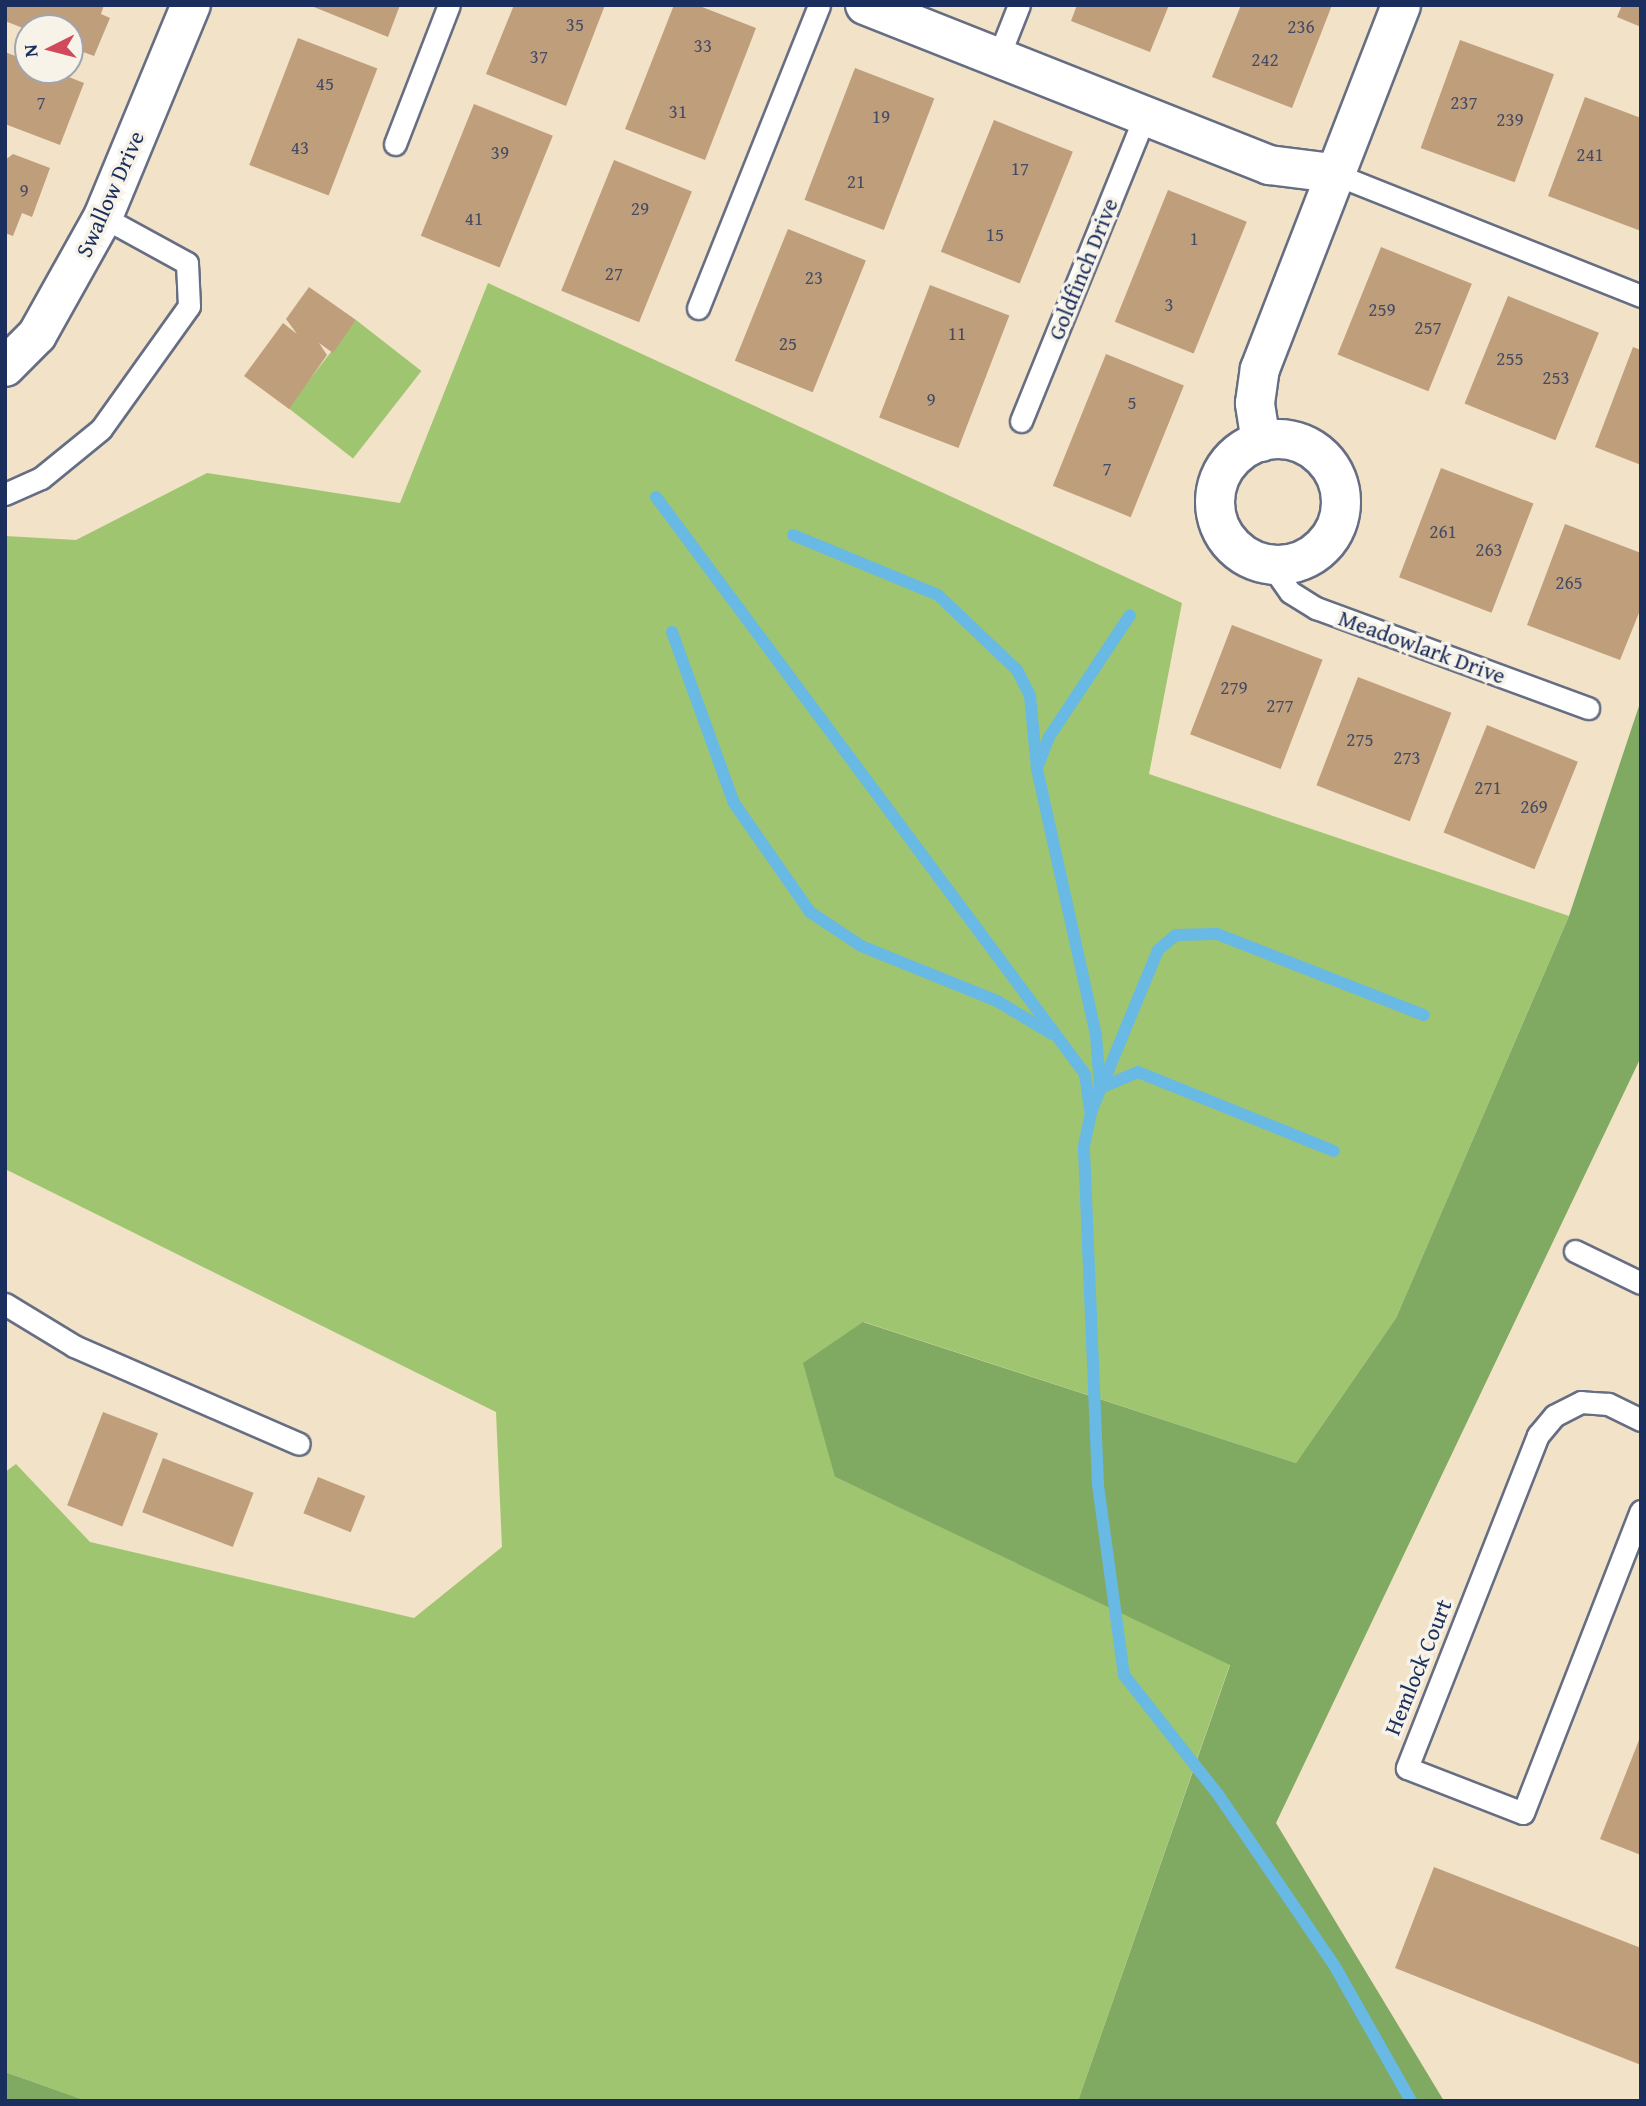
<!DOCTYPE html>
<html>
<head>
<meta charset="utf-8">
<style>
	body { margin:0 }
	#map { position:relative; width:1646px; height:2106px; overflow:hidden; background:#f2e2c7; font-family:"Gentium Book Plus",serif }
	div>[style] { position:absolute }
	.green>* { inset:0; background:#a0c570; transform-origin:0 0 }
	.forest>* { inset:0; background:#80aa62 }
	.stream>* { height:12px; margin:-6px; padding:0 6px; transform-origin:6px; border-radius:6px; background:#68b9e3 }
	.building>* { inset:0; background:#bf9e7b; transform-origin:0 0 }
	.roads { filter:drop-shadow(2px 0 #666e83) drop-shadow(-2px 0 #666e83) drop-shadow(0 2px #666e83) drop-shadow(0 -2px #666e83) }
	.lane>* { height:21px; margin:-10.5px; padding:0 10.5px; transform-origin:10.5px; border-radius:10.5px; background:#fff }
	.street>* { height:38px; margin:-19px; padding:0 19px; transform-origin:19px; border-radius:19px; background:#fff }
	.street>.ring { margin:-19px; padding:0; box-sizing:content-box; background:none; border:38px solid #fff; border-radius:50% }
	span { translate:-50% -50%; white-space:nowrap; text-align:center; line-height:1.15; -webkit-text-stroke:7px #f7f3e8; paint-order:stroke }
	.number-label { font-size:19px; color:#444b65 }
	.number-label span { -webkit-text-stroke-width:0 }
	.street-label { font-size:23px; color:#1b2f5e }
	.frame { position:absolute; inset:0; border:7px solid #1b2f5e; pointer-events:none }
	.north { position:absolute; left:14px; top:14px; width:70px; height:70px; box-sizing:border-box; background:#f7f3e8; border:2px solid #9fa5b1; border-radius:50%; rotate:264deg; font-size:19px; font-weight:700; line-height:28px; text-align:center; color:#1b2f5e }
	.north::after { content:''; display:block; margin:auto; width:24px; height:32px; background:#d1495b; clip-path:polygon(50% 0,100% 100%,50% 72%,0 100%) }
</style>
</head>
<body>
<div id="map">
	<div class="green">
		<div style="clip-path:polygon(488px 283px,1182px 603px,1149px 774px,1569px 916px,1396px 1318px,1296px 1463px,864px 1322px,835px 1477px,1230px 1664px,1078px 2101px,87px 2101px,5px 2072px,5px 1472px,16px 1464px,90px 1542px,414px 1618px,502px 1547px,496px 1412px,5px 1169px,5px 536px,76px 540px,207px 473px,400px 503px)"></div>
		<div style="left:356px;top:320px;width:83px;height:111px;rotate:38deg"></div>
	</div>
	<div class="forest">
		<div style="clip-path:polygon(1641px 700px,1641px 1057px,1276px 1823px,1444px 2101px,1078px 2101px,1230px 1665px,835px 1477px,803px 1363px,863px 1322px,1296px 1463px,1396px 1318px,1569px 916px)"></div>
		<div style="clip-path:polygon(5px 2072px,87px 2101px,5px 2101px)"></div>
	</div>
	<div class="stream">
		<div style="left:656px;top:497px;width:719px;rotate:53.37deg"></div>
		<div style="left:1085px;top:1074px;width:36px;rotate:82deg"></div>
		<div style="left:793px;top:535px;width:157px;rotate:22.5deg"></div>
		<div style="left:938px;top:595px;width:109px;rotate:43.5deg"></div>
		<div style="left:1017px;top:670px;width:29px;rotate:63deg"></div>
		<div style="left:1030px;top:696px;width:73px;rotate:84.5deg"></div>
		<div style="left:1037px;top:769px;width:273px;rotate:77.5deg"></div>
		<div style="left:1096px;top:1036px;width:50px;rotate:85.4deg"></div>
		<div style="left:672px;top:632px;width:182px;rotate:70.1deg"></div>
		<div style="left:734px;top:803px;width:133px;rotate:55.1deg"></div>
		<div style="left:810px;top:912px;width:61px;rotate:33.7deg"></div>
		<div style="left:861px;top:946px;width:147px;rotate:22deg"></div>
		<div style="left:997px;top:1001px;width:64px;rotate:31deg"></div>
		<div style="left:1039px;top:763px;width:28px;rotate:-69deg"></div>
		<div style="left:1049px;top:737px;width:146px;rotate:-56.4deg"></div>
		<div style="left:1100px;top:1088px;width:41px;rotate:-22.8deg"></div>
		<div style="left:1138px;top:1072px;width:211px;rotate:22deg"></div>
		<div style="left:1411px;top:2101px;width:156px;rotate:-119.5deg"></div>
		<div style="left:1334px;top:1965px;width:203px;rotate:-124.2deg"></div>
		<div style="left:1220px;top:1797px;width:155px;rotate:-128.2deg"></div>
		<div style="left:1124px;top:1675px;width:193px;rotate:-97.8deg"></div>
		<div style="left:1098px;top:1484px;width:338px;rotate:-92.4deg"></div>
		<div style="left:1084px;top:1146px;width:35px;rotate:-78deg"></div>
		<div style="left:1091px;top:1112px;width:175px;rotate:-67.5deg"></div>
		<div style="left:1158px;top:950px;width:23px;rotate:-40deg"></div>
		<div style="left:1176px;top:935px;width:41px;rotate:-1.4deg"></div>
		<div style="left:1217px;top:934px;width:222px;rotate:21.4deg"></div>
	</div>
	<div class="building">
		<div style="clip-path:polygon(5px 5px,104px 5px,101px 14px,110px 18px,94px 56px,70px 47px,70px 28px,28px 30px,5px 21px)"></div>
		<div style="clip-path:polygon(309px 5px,400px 5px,388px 37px)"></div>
		<div style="clip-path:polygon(514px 5px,605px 5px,566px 106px,486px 74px)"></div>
		<div style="clip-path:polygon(674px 5px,697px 5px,756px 28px,705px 160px,625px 129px)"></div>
		<div style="clip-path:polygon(1077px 5px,1169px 5px,1150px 52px,1071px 21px)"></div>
		<div style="clip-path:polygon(1241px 5px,1332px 5px,1292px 108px,1212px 77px)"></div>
		<div style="clip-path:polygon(1622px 5px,1641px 5px,1641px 27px,1617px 17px)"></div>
		<div style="left:298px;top:38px;width:85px;height:136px;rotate:21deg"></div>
		<div style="left:1460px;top:40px;width:100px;height:115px;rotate:20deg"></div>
		<div style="clip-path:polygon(5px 52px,28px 61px,28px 70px,51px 70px,84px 83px,60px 145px,5px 124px)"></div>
		<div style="left:855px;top:68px;width:85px;height:141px;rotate:21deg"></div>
		<div style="clip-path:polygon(1585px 97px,1641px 118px,1641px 231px,1548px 196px)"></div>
		<div style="left:474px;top:104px;width:85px;height:142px;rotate:22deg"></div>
		<div style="left:994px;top:120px;width:85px;height:142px;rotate:22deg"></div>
		<div style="clip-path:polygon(13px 154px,50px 168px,32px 217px,22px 213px,13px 236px,5px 233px,5px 160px)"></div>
		<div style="left:614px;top:160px;width:84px;height:141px;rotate:22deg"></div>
		<div style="left:1168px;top:190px;width:85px;height:142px;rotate:22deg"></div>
		<div style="left:788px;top:229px;width:84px;height:142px;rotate:22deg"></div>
		<div style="left:1381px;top:247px;width:98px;height:116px;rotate:22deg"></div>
		<div style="left:930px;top:285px;width:85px;height:142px;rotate:21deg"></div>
		<div style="clip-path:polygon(309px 287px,356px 320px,333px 353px,319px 343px,327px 355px,289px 409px,244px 376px,283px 323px,297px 334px,286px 319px)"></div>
		<div style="left:1508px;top:296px;width:98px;height:116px;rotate:22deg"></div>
		<div style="clip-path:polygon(1633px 347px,1641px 350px,1641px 465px,1595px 447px)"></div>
		<div style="left:1106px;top:354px;width:84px;height:142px;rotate:22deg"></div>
		<div style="left:1441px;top:468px;width:99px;height:117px;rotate:21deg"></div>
		<div style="clip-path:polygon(1565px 524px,1641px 553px,1641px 608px,1620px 660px,1527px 625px)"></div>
		<div style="left:1232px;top:625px;width:97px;height:117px;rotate:21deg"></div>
		<div style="left:1358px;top:677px;width:100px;height:116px;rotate:21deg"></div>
		<div style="left:1487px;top:725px;width:98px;height:116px;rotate:22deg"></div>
		<div style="left:103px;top:1412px;width:59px;height:100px;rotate:21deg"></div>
		<div style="left:163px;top:1458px;width:97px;height:58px;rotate:21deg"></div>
		<div style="left:318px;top:1477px;width:51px;height:39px;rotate:22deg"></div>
		<div style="clip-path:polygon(1641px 1735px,1641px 1855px,1600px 1839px)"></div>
		<div style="clip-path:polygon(1434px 1867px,1641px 1948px,1641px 2065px,1395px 1968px)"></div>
	</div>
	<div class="roads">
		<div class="lane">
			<div style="left:998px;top:58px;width:57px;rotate:-68.4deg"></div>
			<div style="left:395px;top:144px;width:149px;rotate:-68.8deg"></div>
			<div style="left:1332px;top:173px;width:333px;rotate:21.7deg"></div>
			<div style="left:698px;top:308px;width:326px;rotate:-68.2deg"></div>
			<div style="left:1021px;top:421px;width:329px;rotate:-67.9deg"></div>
			<div style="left:5px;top:494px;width:39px;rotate:-24deg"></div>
			<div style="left:41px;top:478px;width:77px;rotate:-39.2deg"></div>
			<div style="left:101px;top:429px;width:151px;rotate:-54.4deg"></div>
			<div style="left:189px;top:306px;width:43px;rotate:-92.7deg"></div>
			<div style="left:187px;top:263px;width:96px;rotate:-151.3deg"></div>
			<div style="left:1271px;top:565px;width:33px;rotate:55deg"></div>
			<div style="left:1290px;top:592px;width:31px;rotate:32deg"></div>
			<div style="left:1316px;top:608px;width:290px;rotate:20.2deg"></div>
			<div style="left:1575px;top:1251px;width:73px;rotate:25.9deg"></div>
			<div style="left:5px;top:1304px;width:81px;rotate:31.3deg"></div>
			<div style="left:74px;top:1346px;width:245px;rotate:23.5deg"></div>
			<div style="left:1641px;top:1420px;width:37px;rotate:-154deg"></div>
			<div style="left:1608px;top:1404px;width:27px;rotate:-176deg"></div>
			<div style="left:1581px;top:1402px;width:30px;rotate:153deg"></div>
			<div style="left:1554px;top:1416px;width:25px;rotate:130deg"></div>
			<div style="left:1538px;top:1435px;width:358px;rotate:111.5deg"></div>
			<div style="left:1407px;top:1768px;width:124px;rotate:21.2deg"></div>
			<div style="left:1523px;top:1813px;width:324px;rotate:-68.7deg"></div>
		</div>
		<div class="street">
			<div style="left:865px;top:5px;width:435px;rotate:21.6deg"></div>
			<div style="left:1269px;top:165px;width:64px;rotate:7.2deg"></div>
			<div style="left:5px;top:367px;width:45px;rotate:-45deg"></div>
			<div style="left:37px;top:335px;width:135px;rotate:-60.8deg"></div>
			<div style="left:103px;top:217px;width:230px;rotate:-67.5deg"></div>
			<div class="ring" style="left:1215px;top:439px;width:88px;height:88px"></div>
			<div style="left:1261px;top:442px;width:39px;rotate:-99deg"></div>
			<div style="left:1255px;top:403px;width:34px;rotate:-82deg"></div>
			<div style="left:1260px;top:369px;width:390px;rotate:-68.8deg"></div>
		</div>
	</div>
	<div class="number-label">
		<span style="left:575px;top:25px">35</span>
		<span style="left:1301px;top:27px">236</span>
		<span style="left:703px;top:46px">33</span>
		<span style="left:539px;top:57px">37</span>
		<span style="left:1265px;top:60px">242</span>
		<span style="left:325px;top:84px">45</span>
		<span style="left:41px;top:103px">7</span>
		<span style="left:1464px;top:103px">237</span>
		<span style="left:678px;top:112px">31</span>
		<span style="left:881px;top:117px">19</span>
		<span style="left:1510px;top:120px">239</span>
		<span style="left:300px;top:148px">43</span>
		<span style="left:500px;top:153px">39</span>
		<span style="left:1590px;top:155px">241</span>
		<span style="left:1020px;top:169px">17</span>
		<span style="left:856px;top:182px">21</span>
		<span style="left:24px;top:191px">9</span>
		<span style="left:640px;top:209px">29</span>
		<span style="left:474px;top:219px">41</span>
		<span style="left:995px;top:235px">15</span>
		<span style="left:1194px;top:239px">1</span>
		<span style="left:614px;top:274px">27</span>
		<span style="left:814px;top:278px">23</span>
		<span style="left:1169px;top:305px">3</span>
		<span style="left:1382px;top:310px">259</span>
		<span style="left:1428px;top:328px">257</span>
		<span style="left:957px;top:334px">11</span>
		<span style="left:788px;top:344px">25</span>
		<span style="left:1510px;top:359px">255</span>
		<span style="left:1556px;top:378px">253</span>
		<span style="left:931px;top:400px">9</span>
		<span style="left:1132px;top:403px">5</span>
		<span style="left:1107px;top:469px">7</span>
		<span style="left:1443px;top:532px">261</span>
		<span style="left:1489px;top:550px">263</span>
		<span style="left:1569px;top:583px">265</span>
		<span style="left:1234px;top:688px">279</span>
		<span style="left:1280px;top:706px">277</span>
		<span style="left:1360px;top:740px">275</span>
		<span style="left:1407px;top:758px">273</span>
		<span style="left:1488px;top:788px">271</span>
		<span style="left:1534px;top:807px">269</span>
	</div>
	<div class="street-label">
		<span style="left:110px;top:194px;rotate:-66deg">Swallow Drive</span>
		<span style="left:1083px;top:269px;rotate:-68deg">Goldfinch Drive</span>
		<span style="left:1422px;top:647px;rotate:20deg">Meadowlark Drive</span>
		<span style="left:1418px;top:1667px;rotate:-68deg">Hemlock Court</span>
	</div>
	<div class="frame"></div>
	<div class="north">N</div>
</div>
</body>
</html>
